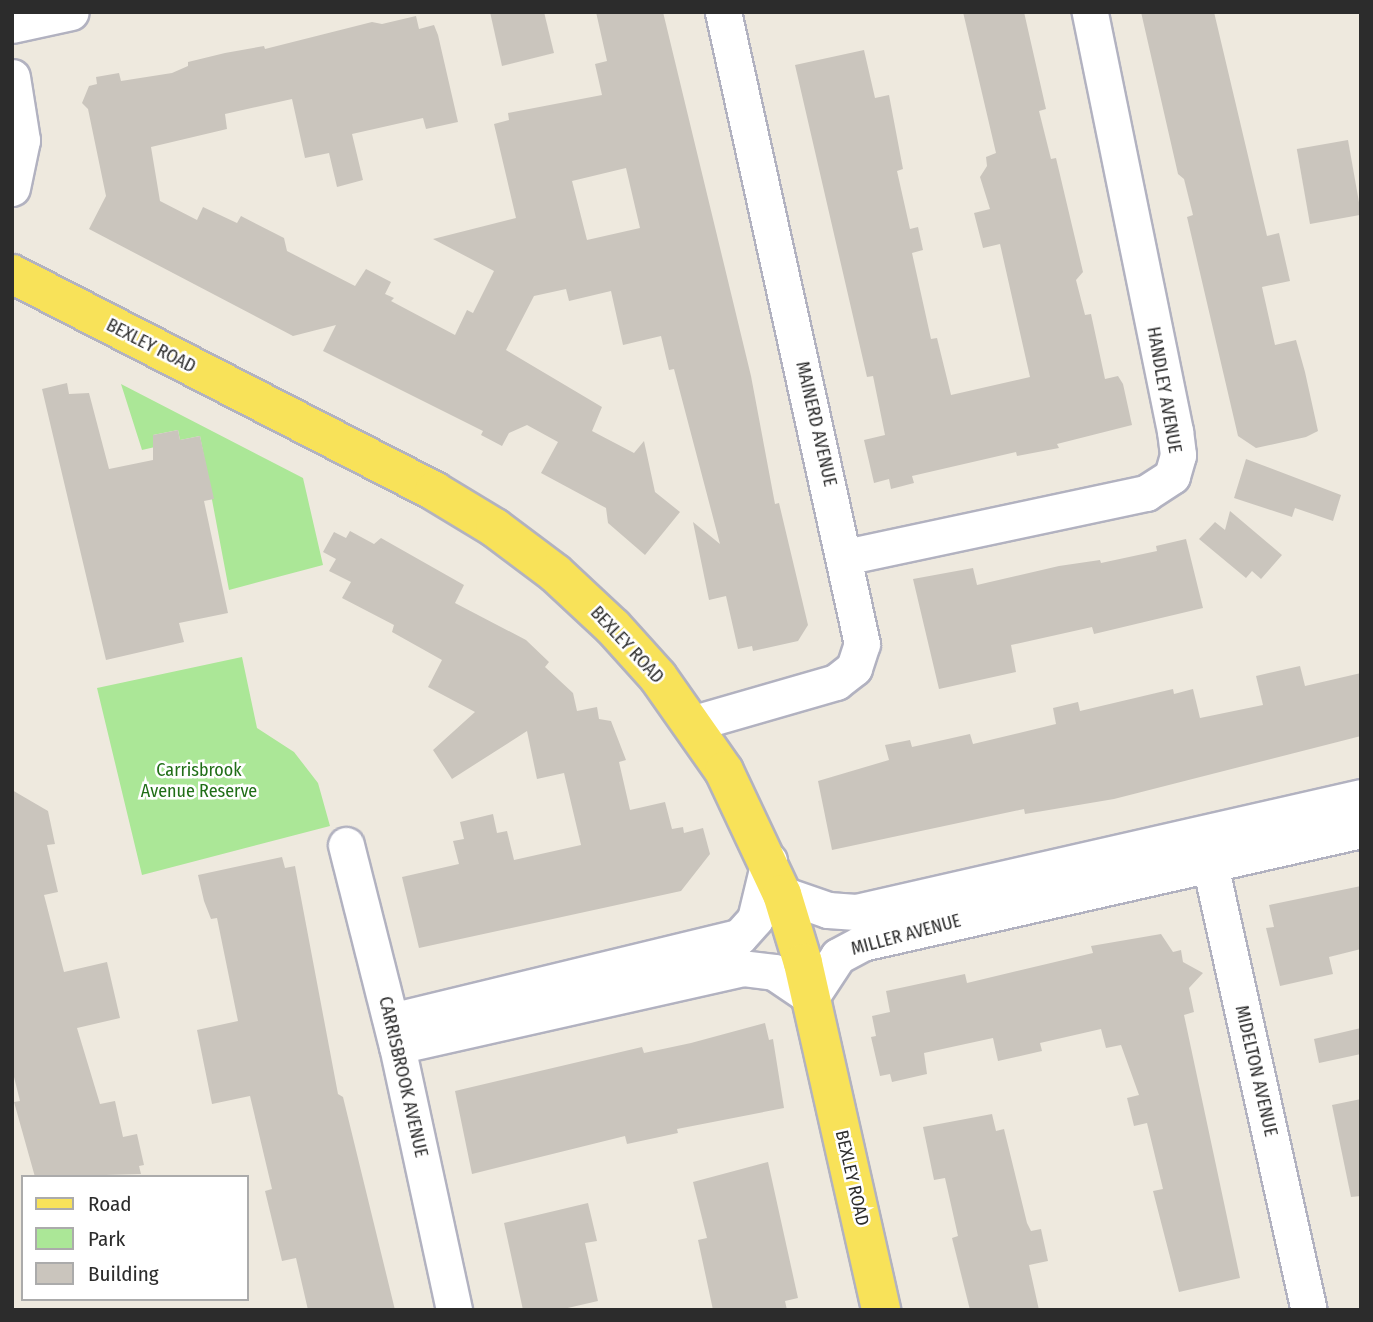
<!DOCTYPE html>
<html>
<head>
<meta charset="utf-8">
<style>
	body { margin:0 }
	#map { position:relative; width:1373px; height:1322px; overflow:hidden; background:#eee9de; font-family:"Fira Sans Condensed",sans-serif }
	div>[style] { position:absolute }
	.green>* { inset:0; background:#abe797 }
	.building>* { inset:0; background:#cac5bd; transform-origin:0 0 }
	.roads { filter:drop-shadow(2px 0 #b2b2c0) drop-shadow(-2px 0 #b2b2c0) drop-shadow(0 2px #b2b2c0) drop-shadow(0 -2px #b2b2c0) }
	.minor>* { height:35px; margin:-17.5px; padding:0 17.5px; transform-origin:17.5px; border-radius:17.5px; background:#fff }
	.major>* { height:38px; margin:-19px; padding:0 19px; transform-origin:19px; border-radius:19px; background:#f8e259 }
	span { translate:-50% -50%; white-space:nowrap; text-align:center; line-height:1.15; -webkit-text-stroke:5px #fff; paint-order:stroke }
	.street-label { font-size:18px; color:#2c2c2c }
	.park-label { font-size:18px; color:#206e17 }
	.frame { position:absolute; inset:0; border:14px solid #2c2c2c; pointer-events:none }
	.legend { position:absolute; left:21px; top:1175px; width:228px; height:126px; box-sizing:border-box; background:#fff; border:2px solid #ababab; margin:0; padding:9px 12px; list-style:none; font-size:21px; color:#2c2c2c }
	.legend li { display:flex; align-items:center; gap:14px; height:35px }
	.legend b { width:35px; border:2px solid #ababab }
</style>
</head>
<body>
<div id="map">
	<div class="green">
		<div style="clip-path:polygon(121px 384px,303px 478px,323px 565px,229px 590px,200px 436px,180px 440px,178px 430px,153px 435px,155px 447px,142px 450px)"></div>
		<div style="clip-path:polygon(242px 657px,257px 728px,294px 752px,318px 783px,330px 826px,142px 875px,97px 688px)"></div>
	</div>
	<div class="building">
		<div style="clip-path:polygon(490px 12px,544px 12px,554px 53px,502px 66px)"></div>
		<div style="clip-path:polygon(evenodd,596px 12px,663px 12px,751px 376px,775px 504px,779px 503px,808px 625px,798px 641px,753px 651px,752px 646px,738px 649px,726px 596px,709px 600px,693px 522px,720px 544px,674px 369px,669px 370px,661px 336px,623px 345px,611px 291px,569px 301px,566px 289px,534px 296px,506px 350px,602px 407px,592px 431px,634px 453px,644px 441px,655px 492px,680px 512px,645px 555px,608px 523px,606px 508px,541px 473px,558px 442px,527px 425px,509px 433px,502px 446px,481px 435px,483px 431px,323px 351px,336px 325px,293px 336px,89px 229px,106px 196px,88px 109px,82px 103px,89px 86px,97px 84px,96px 77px,119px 73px,121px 81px,172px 73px,188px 66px,188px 62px,225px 53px,264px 46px,265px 49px,372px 22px,382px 24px,416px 16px,419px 29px,434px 25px,438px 35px,458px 122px,426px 129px,423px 118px,352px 134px,363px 180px,337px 187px,329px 153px,305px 158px,292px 99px,225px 114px,227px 129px,151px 147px,160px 201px,197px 220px,203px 207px,237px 223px,241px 216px,284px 238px,287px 251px,355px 286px,366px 269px,391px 282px,385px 294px,394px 298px,391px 301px,455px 335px,467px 310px,473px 313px,494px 271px,433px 239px,516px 218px,494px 124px,509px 120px,508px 113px,602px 95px,595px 64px,607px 61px,596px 12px,626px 168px,640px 228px,587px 240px,572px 181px,626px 168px)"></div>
		<div style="clip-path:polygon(963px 12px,1024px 12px,1046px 109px,1039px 111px,1051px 159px,1056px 158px,1083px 272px,1076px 280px,1085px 315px,1091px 314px,1105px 379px,1118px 376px,1123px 384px,1132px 425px,1057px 444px,1059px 448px,1017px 456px,1016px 452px,912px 476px,914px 483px,891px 489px,889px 479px,874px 483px,864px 440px,885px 435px,873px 376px,867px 377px,795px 65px,864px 50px,875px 98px,889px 95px,903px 169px,897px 171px,910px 229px,918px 227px,923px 250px,912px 253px,931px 339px,937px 338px,951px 395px,1030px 377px,1000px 244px,983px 248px,974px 213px,990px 209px,980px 177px,987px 166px,986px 157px,996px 153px)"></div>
		<div style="clip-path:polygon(1141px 12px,1214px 12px,1267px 236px,1279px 233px,1290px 281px,1262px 287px,1275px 345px,1296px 340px,1305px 372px,1318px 431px,1306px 437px,1256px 448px,1238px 436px,1187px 217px,1193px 215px,1184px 179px,1178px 174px)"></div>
		<div style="left:1348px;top:140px;width:76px;height:52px;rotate:80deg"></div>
		<div style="clip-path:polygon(67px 383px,69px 394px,89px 393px,109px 469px,153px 460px,153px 435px,178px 430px,180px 440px,200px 436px,214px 499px,204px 501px,228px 613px,179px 623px,184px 642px,106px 660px,42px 389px)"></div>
		<div style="clip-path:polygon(1246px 459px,1341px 495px,1333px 521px,1295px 508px,1292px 517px,1234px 498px)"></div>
		<div style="clip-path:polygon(1230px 511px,1282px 555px,1261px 579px,1252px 571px,1246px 578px,1199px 539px,1215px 522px,1225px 530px)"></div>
		<div style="clip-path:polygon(350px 531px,374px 544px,381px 538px,464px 585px,455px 603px,526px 640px,549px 662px,545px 667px,573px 693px,577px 711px,597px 707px,599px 719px,611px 721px,626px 760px,619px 762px,630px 810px,665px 802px,672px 829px,683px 827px,684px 833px,703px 828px,710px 854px,681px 891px,419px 948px,402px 877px,459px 864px,453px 841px,464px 839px,460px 822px,493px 814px,497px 833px,507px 831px,514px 860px,581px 845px,564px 773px,537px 779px,527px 731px,452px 779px,433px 750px,475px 712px,428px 687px,442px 660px,392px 632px,394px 625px,342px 598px,351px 582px,329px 571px,336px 559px,323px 552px,334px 532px,346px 538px)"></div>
		<div style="clip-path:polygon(1186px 539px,1203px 608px,1094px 634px,1092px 627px,1011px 645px,1016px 672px,939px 689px,913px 579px,973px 568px,977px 585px,1059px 566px,1100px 560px,1101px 563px,1157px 551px,1156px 546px)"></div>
		<div style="clip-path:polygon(1300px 666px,1305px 686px,1361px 673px,1361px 736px,1114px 799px,1025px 814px,1024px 809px,832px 850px,818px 781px,889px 760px,885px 745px,910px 740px,912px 747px,970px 734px,973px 744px,1056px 724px,1053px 708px,1078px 702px,1080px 711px,1173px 689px,1174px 694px,1193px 689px,1200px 718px,1263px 705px,1256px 676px)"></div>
		<div style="clip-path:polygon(12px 790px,48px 811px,55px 844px,47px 845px,58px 892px,44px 895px,64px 972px,107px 962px,120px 1018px,77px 1028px,100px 1104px,115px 1101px,123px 1137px,137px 1134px,144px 1165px,139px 1166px,141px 1174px,35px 1177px,14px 1102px,20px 1101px,12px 1069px)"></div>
		<div style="clip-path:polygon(282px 857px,285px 868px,295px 866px,338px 1094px,343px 1097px,395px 1310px,308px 1310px,296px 1258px,282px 1261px,265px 1191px,272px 1189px,250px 1096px,212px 1104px,197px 1030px,238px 1021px,217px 918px,211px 919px,204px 901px,198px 875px)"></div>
		<div style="clip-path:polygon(1361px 886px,1361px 949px,1329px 957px,1333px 974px,1280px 986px,1266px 928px,1274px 927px,1269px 905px)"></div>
		<div style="clip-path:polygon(1161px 934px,1173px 952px,1181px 950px,1183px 962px,1203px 973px,1189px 988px,1194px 1012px,1184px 1015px,1240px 1278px,1179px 1292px,1153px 1191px,1163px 1189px,1147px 1123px,1134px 1126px,1127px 1098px,1139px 1095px,1121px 1045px,1106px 1048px,1101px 1029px,1040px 1043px,1042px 1051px,998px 1061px,993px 1038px,924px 1053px,927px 1074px,892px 1082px,890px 1074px,880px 1076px,871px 1037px,876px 1036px,872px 1016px,890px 1012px,886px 991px,965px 974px,967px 983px,1093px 953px,1091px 946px)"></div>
		<div style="clip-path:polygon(765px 1023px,769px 1040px,773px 1039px,784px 1108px,677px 1129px,678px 1133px,627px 1144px,625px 1136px,472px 1174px,455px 1091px,642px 1047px,644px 1053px,691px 1043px)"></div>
		<div style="clip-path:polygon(1361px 1028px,1361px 1054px,1319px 1063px,1314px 1039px)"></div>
		<div style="clip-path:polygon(1361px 1099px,1361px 1196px,1351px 1197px,1332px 1105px)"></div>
		<div style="clip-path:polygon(992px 1114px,996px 1131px,1004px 1129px,1027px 1223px,1031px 1231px,1041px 1229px,1048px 1261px,1029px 1265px,1039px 1310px,970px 1310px,952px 1238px,958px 1236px,945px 1178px,934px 1180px,923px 1127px)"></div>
		<div style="clip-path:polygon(768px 1162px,798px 1298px,785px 1301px,787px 1310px,713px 1310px,698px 1240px,707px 1238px,693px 1182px)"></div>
		<div style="clip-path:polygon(588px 1203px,597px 1241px,585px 1243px,598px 1301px,559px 1310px,523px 1310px,504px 1223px)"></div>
	</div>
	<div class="roads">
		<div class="minor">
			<div style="left:12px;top:25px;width:60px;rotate:-12.4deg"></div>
			<div style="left:12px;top:77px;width:64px;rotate:81deg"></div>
			<div style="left:22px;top:140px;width:49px;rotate:101.8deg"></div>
			<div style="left:845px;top:557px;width:308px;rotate:-12deg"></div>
			<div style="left:1146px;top:493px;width:31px;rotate:-33deg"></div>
			<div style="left:1172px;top:476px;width:22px;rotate:-74deg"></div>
			<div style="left:1178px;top:455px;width:24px;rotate:-97deg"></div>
			<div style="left:1175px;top:431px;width:428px;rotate:-101.5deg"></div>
			<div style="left:694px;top:723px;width:148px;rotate:-16.1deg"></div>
			<div style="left:836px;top:682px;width:23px;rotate:-38deg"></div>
			<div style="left:854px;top:668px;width:25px;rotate:-72deg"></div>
			<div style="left:862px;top:644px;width:647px;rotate:-102.4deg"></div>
			<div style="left:1205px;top:842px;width:479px;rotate:77.5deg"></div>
			<div style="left:346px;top:845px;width:207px;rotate:75.8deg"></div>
			<div style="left:397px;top:1046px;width:270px;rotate:77.8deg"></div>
			<div style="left:782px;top:894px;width:49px;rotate:19.2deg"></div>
			<div style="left:828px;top:910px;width:28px;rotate:4deg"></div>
			<div style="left:856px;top:912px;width:518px;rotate:-12.83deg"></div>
			<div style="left:391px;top:1021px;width:358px;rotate:-13.6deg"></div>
			<div style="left:739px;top:937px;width:24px;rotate:-48deg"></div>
			<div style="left:755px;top:919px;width:60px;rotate:-76.4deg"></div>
			<div style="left:397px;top:1046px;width:354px;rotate:-12.7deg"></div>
			<div style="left:742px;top:968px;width:32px;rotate:7deg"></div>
			<div style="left:774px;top:972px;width:45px;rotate:34deg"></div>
			<div style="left:811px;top:997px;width:49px;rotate:-56.6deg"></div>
			<div style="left:838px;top:956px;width:27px;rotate:-28deg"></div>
			<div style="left:862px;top:943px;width:512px;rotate:-12.76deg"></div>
		</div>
		<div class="major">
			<div style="left:12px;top:274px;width:475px;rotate:27.2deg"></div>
			<div style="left:434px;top:491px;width:71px;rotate:31.2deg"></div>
			<div style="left:495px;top:528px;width:75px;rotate:36.9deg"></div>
			<div style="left:555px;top:573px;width:79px;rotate:43deg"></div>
			<div style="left:613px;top:627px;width:67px;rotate:48deg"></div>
			<div style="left:658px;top:677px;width:115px;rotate:54.9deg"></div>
			<div style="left:724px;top:771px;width:136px;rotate:64.8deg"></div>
			<div style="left:782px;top:894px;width:72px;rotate:73.1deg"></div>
			<div style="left:803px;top:963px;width:356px;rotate:77.3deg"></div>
		</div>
	</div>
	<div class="street-label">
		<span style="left:151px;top:346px;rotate:27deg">BEXLEY ROAD</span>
		<span style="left:1164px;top:390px;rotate:80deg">HANDLEY AVENUE</span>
		<span style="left:816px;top:424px;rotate:77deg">MAINERD AVENUE</span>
		<span style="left:627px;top:645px;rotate:47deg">BEXLEY ROAD</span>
		<span style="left:906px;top:935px;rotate:-15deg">MILLER AVENUE</span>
		<span style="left:1256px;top:1071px;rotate:77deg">MIDELTON AVENUE</span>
		<span style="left:403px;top:1077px;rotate:77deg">CARRISBROOK AVENUE</span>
		<span style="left:852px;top:1178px;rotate:77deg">BEXLEY ROAD</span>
	</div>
	<div class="park-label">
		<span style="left:199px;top:781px">Carrisbrook<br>Avenue Reserve</span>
	</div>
	<div class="frame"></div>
	<ul class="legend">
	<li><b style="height:9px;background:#f8e259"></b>Road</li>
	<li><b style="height:19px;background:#abe797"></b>Park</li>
	<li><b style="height:19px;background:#cac5bd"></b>Building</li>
	</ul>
</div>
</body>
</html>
